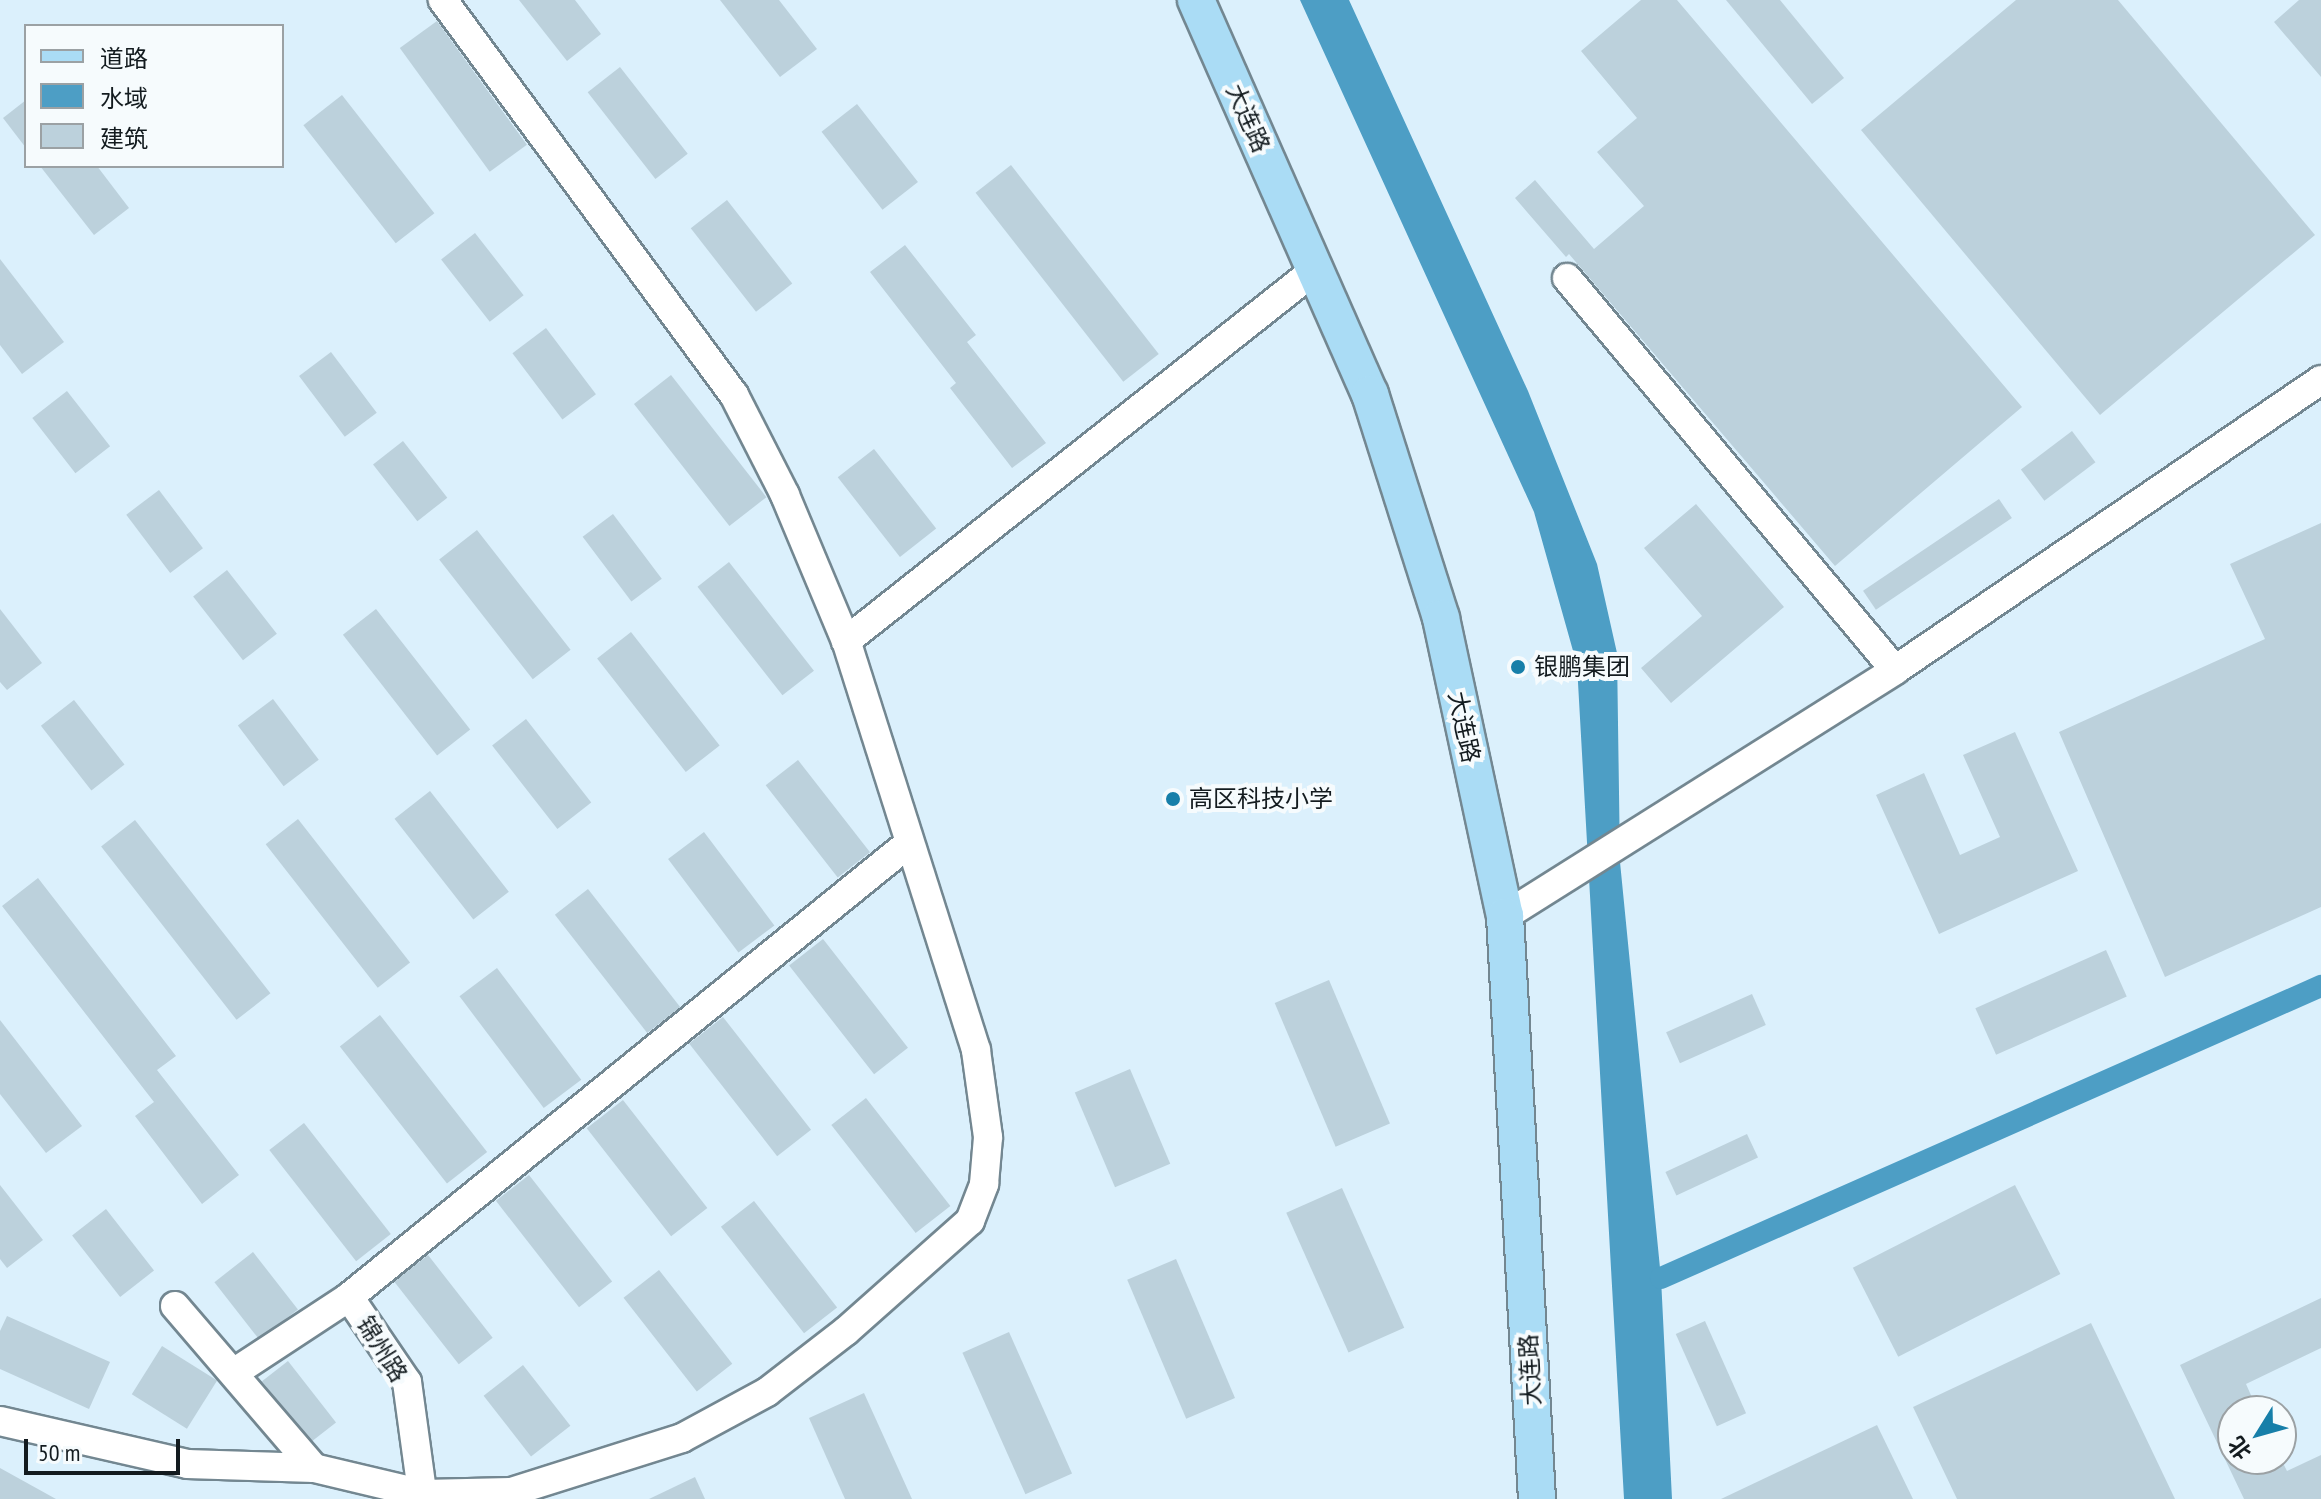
<!DOCTYPE html>
<html>
<head>
<meta charset="utf-8">
<style>
	body { margin:0 }
	#map { position:relative; width:2321px; height:1499px; overflow:hidden; background:#dbf0fc; font-family:"PT Sans Narrow","Noto Sans SC",sans-serif }
	div>[style] { position:absolute }
	.water>* { inset:0; background:#4d9ec5 }
	.canal>* { height:22px; margin:-11px; padding:0 11px; transform-origin:11px; border-radius:11px; background:#4d9ec5 }
	.building>* { inset:0; background:#bcd1dc; transform-origin:0 0 }
	.roads { filter:drop-shadow(2px 0 #738791) drop-shadow(-2px 0 #738791) drop-shadow(0 2px #738791) drop-shadow(0 -2px #738791) }
	.minor>* { height:28px; margin:-14px; padding:0 14px; transform-origin:14px; border-radius:14px; background:#fff }
	.major>* { height:36px; margin:-18px; padding:0 18px; transform-origin:18px; border-radius:18px; background:#aadcf5 }
	.dots>* { width:22px; height:22px; translate:-50% -50%; box-sizing:border-box; border:4px solid #f6fbfd; border-radius:50% }
	span { translate:-50% -50%; white-space:nowrap; text-align:center; line-height:1.15; -webkit-text-stroke:8px #f6fbfd; paint-order:stroke }
	.street-label { font-size:24px; color:#131b1f }
	.poi-label { font-size:24px; color:#131b1f }
	.left { translate:0 -50%; text-align:left }
	.legend { position:absolute; left:24px; top:24px; width:260px; height:144px; box-sizing:border-box; background:#f6fbfd; border:2px solid #9ba1a4; margin:0; padding:10px 14px; list-style:none; font-size:24px; color:#131b1f }
	.legend li { display:flex; align-items:center; gap:16px; height:40px }
	.legend b { width:40px; border:2px solid #9ba1a4 }
	.north { position:absolute; left:2217px; top:1395px; width:80px; height:80px; box-sizing:border-box; background:#f6fbfd; border:2px solid #9ba1a4; border-radius:50%; rotate:233deg; font-size:22px; font-weight:700; line-height:32px; text-align:center; color:#131b1f }
	.north::after { content:''; display:block; margin:auto; width:28px; height:36px; background:#177fa9; clip-path:polygon(50% 0,100% 100%,50% 72%,0 100%) }
	.scale { position:absolute; left:24px; top:1439px; width:156px; height:36px; box-sizing:border-box; border:4px solid #131b1f; border-top:0; padding-left:10px; font-size:24px; line-height:28px; white-space:nowrap; color:#131b1f; -webkit-text-stroke:6px #f6fbfd; paint-order:stroke }
</style>
</head>
<body>
<div id="map">
	<div class="water">
		<div style="clip-path:polygon(1300px 0,1349px 0,1528px 391px,1597px 564px,1617px 653px,1620px 862px,1661px 1278px,1672px 1499px,1624px 1499px,1577px 665px,1534px 512px)"></div>
	</div>
	<div class="canal">
		<div style="left:1661px;top:1278px;width:722px;rotate:-23.87deg"></div>
	</div>
	<div class="building">
		<div style="clip-path:polygon(519px 0,575px 0,601px 34px,567px 61px)"></div>
		<div style="clip-path:polygon(720px 0,779px 0,817px 49px,780px 77px)"></div>
		<div style="clip-path:polygon(1641px 0,1677px 0,2022px 407px,1835px 566px,1569px 254px,1566px 257px,1515px 198px,1535px 180px,1594px 249px,1644px 206px,1597px 152px,1637px 118px,1581px 51px)"></div>
		<div style="clip-path:polygon(1726px 0,1780px 0,1844px 78px,1812px 104px)"></div>
		<div style="clip-path:polygon(2016px 0,2118px 0,2315px 235px,2100px 415px,1861px 130px)"></div>
		<div style="clip-path:polygon(2299px 0,2321px 0,2321px 77px,2274px 22px)"></div>
		<div style="left:437px;top:21px;width:153px;height:46px;rotate:54deg"></div>
		<div style="left:620px;top:67px;width:110px;height:41px;rotate:52deg"></div>
		<div style="left:342px;top:95px;width:150px;height:49px;rotate:52deg"></div>
		<div style="clip-path:polygon(26px 100px,26px 148px,3px 118px)"></div>
		<div style="left:857px;top:104px;width:99px;height:45px;rotate:52deg"></div>
		<div style="left:1011px;top:165px;width:240px;height:45px;rotate:52deg"></div>
		<div style="clip-path:polygon(40px 166px,97px 166px,129px 208px,94px 235px)"></div>
		<div style="left:727px;top:200px;width:106px;height:46px;rotate:52deg"></div>
		<div style="left:475px;top:233px;width:79px;height:43px;rotate:52deg"></div>
		<div style="clip-path:polygon(905px 245px,976px 335px,967px 342px,1046px 443px,1012px 468px,950px 388px,956px 383px,870px 272px)"></div>
		<div style="clip-path:polygon(0 259px,64px 342px,22px 374px,0 345px)"></div>
		<div style="left:546px;top:328px;width:83px;height:42px;rotate:53deg"></div>
		<div style="left:331px;top:352px;width:76px;height:40px;rotate:53deg"></div>
		<div style="left:671px;top:375px;width:155px;height:47px;rotate:52deg"></div>
		<div style="left:67px;top:391px;width:70px;height:44px;rotate:52deg"></div>
		<div style="left:2072px;top:431px;width:39px;height:64px;rotate:53deg"></div>
		<div style="left:403px;top:441px;width:72px;height:38px;rotate:52deg"></div>
		<div style="left:874px;top:449px;width:101px;height:46px;rotate:52deg"></div>
		<div style="left:159px;top:490px;width:73px;height:41px;rotate:53deg"></div>
		<div style="left:1999px;top:499px;width:23px;height:164px;rotate:56deg"></div>
		<div style="clip-path:polygon(1696px 504px,1784px 607px,1671px 703px,1641px 668px,1702px 616px,1644px 548px)"></div>
		<div style="left:613px;top:514px;width:81px;height:38px;rotate:53deg"></div>
		<div style="clip-path:polygon(2321px 523px,2321px 907px,2165px 977px,2059px 732px,2265px 639px,2230px 564px)"></div>
		<div style="left:477px;top:530px;width:152px;height:48px;rotate:52deg"></div>
		<div style="left:729px;top:562px;width:138px;height:40px;rotate:52deg"></div>
		<div style="left:227px;top:570px;width:81px;height:43px;rotate:52deg"></div>
		<div style="clip-path:polygon(0 609px,42px 663px,7px 690px,0 682px)"></div>
		<div style="left:376px;top:609px;width:153px;height:42px;rotate:52deg"></div>
		<div style="left:631px;top:632px;width:144px;height:43px;rotate:52deg"></div>
		<div style="left:273px;top:699px;width:76px;height:44px;rotate:53deg"></div>
		<div style="left:74px;top:700px;width:82px;height:42px;rotate:52deg"></div>
		<div style="left:526px;top:719px;width:106px;height:43px;rotate:52deg"></div>
		<div style="clip-path:polygon(2015px 732px,2078px 871px,1939px 934px,1876px 795px,1924px 773px,1960px 855px,2000px 837px,1963px 755px)"></div>
		<div style="left:798px;top:760px;width:117px;height:41px;rotate:52deg"></div>
		<div style="left:430px;top:791px;width:128px;height:45px;rotate:52deg"></div>
		<div style="left:298px;top:819px;width:182px;height:41px;rotate:52deg"></div>
		<div style="left:135px;top:820px;width:220px;height:43px;rotate:52deg"></div>
		<div style="left:704px;top:832px;width:117px;height:45px;rotate:53deg"></div>
		<div style="clip-path:polygon(38px 878px,176px 1056px,157px 1070px,239px 1175px,202px 1204px,135px 1116px,154px 1102px,2px 906px)"></div>
		<div style="left:588px;top:889px;width:150px;height:42px;rotate:52deg"></div>
		<div style="left:823px;top:939px;width:138px;height:43px;rotate:52deg"></div>
		<div style="left:2106px;top:950px;width:51px;height:143px;rotate:66deg"></div>
		<div style="left:497px;top:968px;width:140px;height:47px;rotate:53deg"></div>
		<div style="left:1329px;top:980px;width:156px;height:59px;rotate:67deg"></div>
		<div style="left:1752px;top:994px;width:34px;height:94px;rotate:66deg"></div>
		<div style="left:380px;top:1015px;width:174px;height:51px;rotate:52deg"></div>
		<div style="left:723px;top:1017px;width:143px;height:43px;rotate:52deg"></div>
		<div style="clip-path:polygon(0 1020px,82px 1126px,46px 1153px,0 1094px)"></div>
		<div style="left:1130px;top:1069px;width:103px;height:60px;rotate:67deg"></div>
		<div style="left:866px;top:1098px;width:137px;height:44px;rotate:52deg"></div>
		<div style="left:623px;top:1100px;width:137px;height:46px;rotate:52deg"></div>
		<div style="left:304px;top:1123px;width:141px;height:44px;rotate:52deg"></div>
		<div style="left:1747px;top:1134px;width:26px;height:90px;rotate:65deg"></div>
		<div style="left:529px;top:1175px;width:135px;height:42px;rotate:52deg"></div>
		<div style="clip-path:polygon(0 1185px,43px 1240px,7px 1268px,0 1259px)"></div>
		<div style="left:2015px;top:1185px;width:100px;height:182px;rotate:63deg"></div>
		<div style="left:1342px;top:1188px;width:153px;height:61px;rotate:66deg"></div>
		<div style="left:754px;top:1201px;width:135px;height:42px;rotate:52deg"></div>
		<div style="left:106px;top:1209px;width:78px;height:43px;rotate:52deg"></div>
		<div style="left:253px;top:1252px;width:73px;height:49px;rotate:52deg"></div>
		<div style="left:428px;top:1255px;width:105px;height:43px;rotate:52deg"></div>
		<div style="left:1176px;top:1259px;width:151px;height:53px;rotate:67deg"></div>
		<div style="left:659px;top:1270px;width:119px;height:45px;rotate:52deg"></div>
		<div style="clip-path:polygon(2321px 1298px,2321px 1348px,2246px 1384px,2258px 1411px,2233px 1411px,2233px 1459px,2281px 1459px,2287px 1471px,2321px 1455px,2321px 1499px,2244px 1499px,2180px 1365px)"></div>
		<div style="clip-path:polygon(7px 1316px,110px 1362px,89px 1409px,0 1369px,0 1331px)"></div>
		<div style="left:1705px;top:1321px;width:101px;height:32px;rotate:66deg"></div>
		<div style="clip-path:polygon(2091px 1323px,2175px 1499px,1957px 1499px,1913px 1407px)"></div>
		<div style="left:1009px;top:1332px;width:155px;height:51px;rotate:66deg"></div>
		<div style="left:162px;top:1346px;width:65px;height:57px;rotate:32deg"></div>
		<div style="left:288px;top:1361px;width:78px;height:33px;rotate:52deg"></div>
		<div style="left:523px;top:1365px;width:77px;height:50px;rotate:52deg"></div>
		<div style="clip-path:polygon(864px 1393px,912px 1499px,845px 1499px,809px 1418px)"></div>
		<div style="clip-path:polygon(1877px 1425px,1913px 1499px,1721px 1499px)"></div>
		<div style="clip-path:polygon(0 1468px,56px 1499px,0 1499px)"></div>
		<div style="clip-path:polygon(695px 1477px,705px 1499px,649px 1499px)"></div>
	</div>
	<div class="roads">
		<div class="minor">
			<div style="left:1567px;top:278px;width:511px;rotate:50.08deg"></div>
			<div style="left:846px;top:641px;width:598px;rotate:-38.35deg"></div>
			<div style="left:1505px;top:916px;width:461px;rotate:-32.2deg"></div>
			<div style="left:1895px;top:670px;width:515px;rotate:-34.25deg"></div>
			<div style="left:349px;top:1297px;width:103px;rotate:55.7deg"></div>
			<div style="left:407px;top:1382px;width:118px;rotate:82.2deg"></div>
			<div style="left:175px;top:1306px;width:213px;rotate:49.4deg"></div>
			<div style="left:235px;top:1372px;width:136px;rotate:-33.3deg"></div>
			<div style="left:349px;top:1297px;width:720px;rotate:-39.02deg"></div>
			<div style="left:0;top:1421px;width:192px;rotate:12.9deg"></div>
			<div style="left:187px;top:1464px;width:127px;rotate:1.8deg"></div>
			<div style="left:314px;top:1468px;width:112px;rotate:13.4deg"></div>
			<div style="left:423px;top:1494px;width:88px;rotate:-1.3deg"></div>
			<div style="left:511px;top:1492px;width:179px;rotate:-17.5deg"></div>
			<div style="left:682px;top:1438px;width:97px;rotate:-28.4deg"></div>
			<div style="left:767px;top:1392px;width:100px;rotate:-37.7deg"></div>
			<div style="left:846px;top:1331px;width:166px;rotate:-41.6deg"></div>
			<div style="left:970px;top:1221px;width:40px;rotate:-69deg"></div>
			<div style="left:984px;top:1184px;width:47px;rotate:-85.1deg"></div>
			<div style="left:988px;top:1137px;width:88px;rotate:-97.9deg"></div>
			<div style="left:976px;top:1050px;width:429px;rotate:-107.6deg"></div>
			<div style="left:846px;top:641px;width:158px;rotate:-112.7deg"></div>
			<div style="left:785px;top:495px;width:112px;rotate:-117deg"></div>
			<div style="left:734px;top:395px;width:491px;rotate:-126.4deg"></div>
		</div>
		<div class="major">
			<div style="left:1196px;top:0;width:431px;rotate:66.2deg"></div>
			<div style="left:1370px;top:394px;width:235px;rotate:72.4deg"></div>
			<div style="left:1441px;top:618px;width:305px;rotate:77.9deg"></div>
			<div style="left:1505px;top:916px;width:584px;rotate:86.86deg"></div>
		</div>
	</div>
	<div class="dots">
		<div style="left:1518px;top:667px;background:#177fa9"></div>
		<div style="left:1173px;top:799px;background:#177fa9"></div>
	</div>
	<div class="street-label">
		<span style="left:1248px;top:118px;rotate:66deg">大连路</span>
		<span style="left:1464px;top:727px;rotate:78deg">大连路</span>
		<span style="left:382px;top:1349px;rotate:58deg">锦州路</span>
		<span style="left:1530px;top:1370px;rotate:-93deg">大连路</span>
	</div>
	<div class="poi-label">
		<span class="left" style="left:1534px;top:667px">银鹏集团</span>
		<span class="left" style="left:1189px;top:799px">高区科技小学</span>
	</div>
	<ul class="legend">
	<li><b style="height:10px;background:#aadcf5"></b>道路</li>
	<li><b style="height:22px;background:#4d9ec5"></b>水域</li>
	<li><b style="height:22px;background:#bcd1dc"></b>建筑</li>
	</ul>
	<div class="north">北</div>
	<div class="scale">50 m</div>
</div>
</body>
</html>
